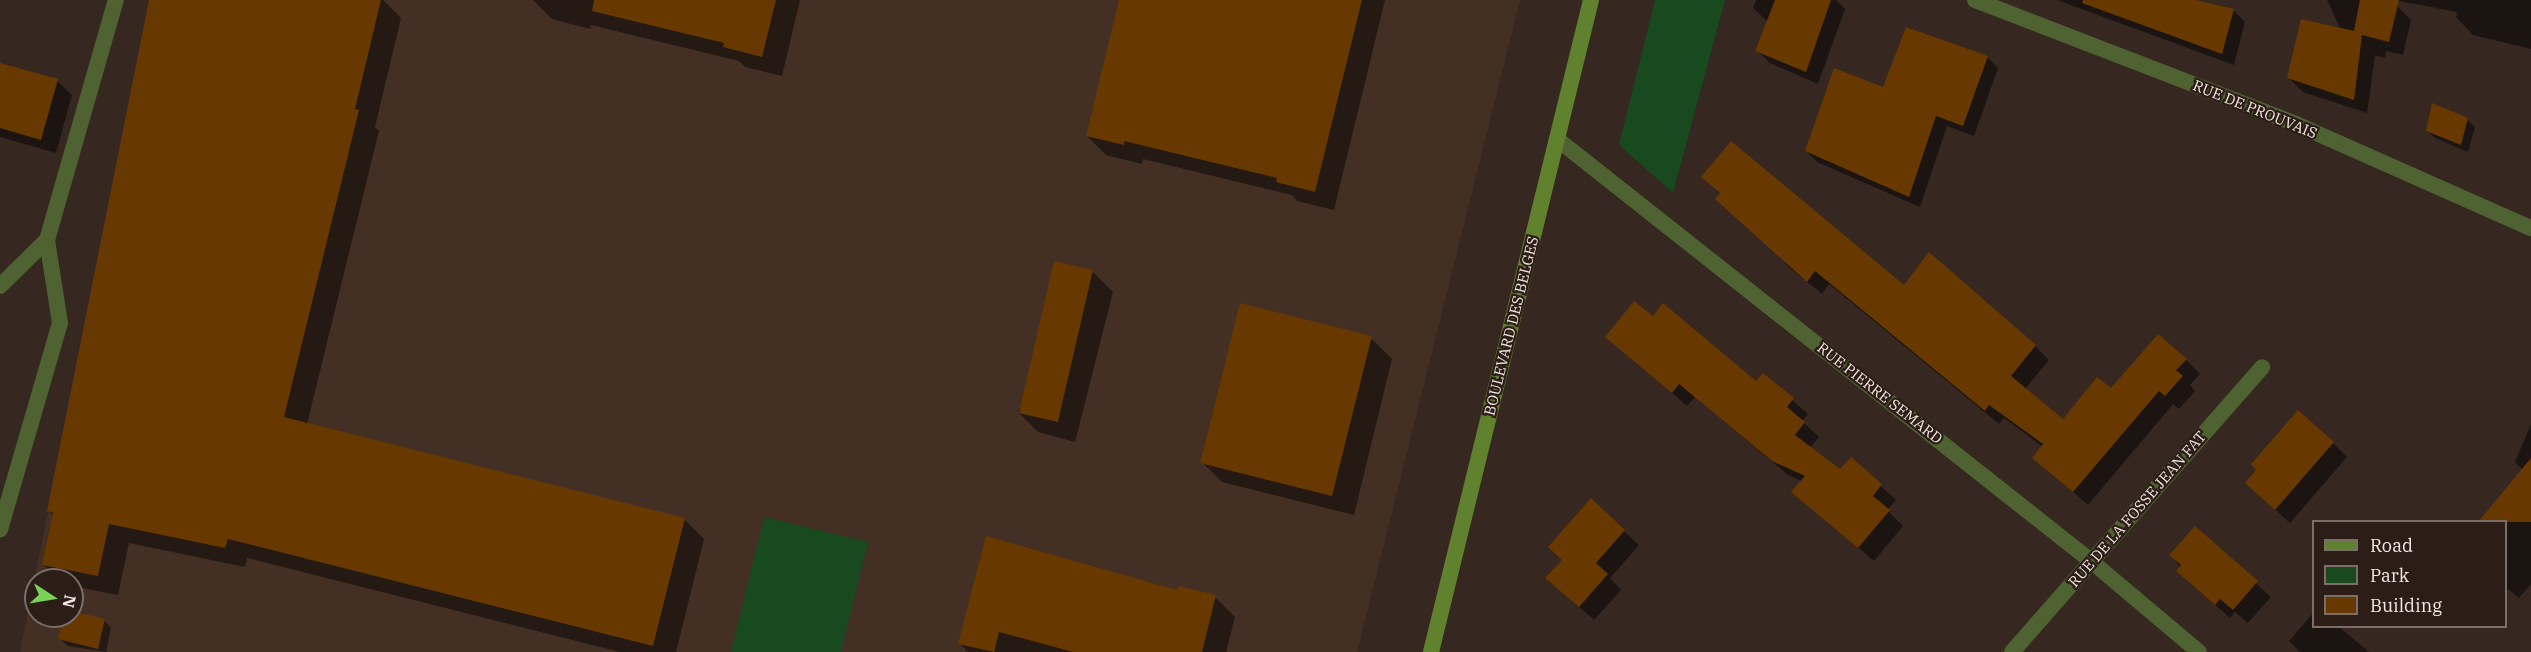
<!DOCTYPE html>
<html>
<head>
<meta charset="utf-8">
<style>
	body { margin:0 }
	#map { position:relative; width:2531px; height:652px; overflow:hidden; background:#362720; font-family:"IBM Plex Serif",serif }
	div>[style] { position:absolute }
	.built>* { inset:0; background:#442f24 }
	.green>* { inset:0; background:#18491f }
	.shadow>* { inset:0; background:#0007 }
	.building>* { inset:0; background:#673800; transform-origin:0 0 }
	.minor>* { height:16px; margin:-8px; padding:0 8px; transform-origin:8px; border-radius:8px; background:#4e6331 }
	.secondary>* { height:16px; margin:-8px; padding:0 8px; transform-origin:8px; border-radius:8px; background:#60822e }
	span { translate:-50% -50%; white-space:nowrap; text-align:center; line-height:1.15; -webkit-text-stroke:4.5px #2c1e17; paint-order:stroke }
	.street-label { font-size:15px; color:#f2e7e3 }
	.legend { position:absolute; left:2312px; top:520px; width:195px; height:108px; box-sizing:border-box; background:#2c1e17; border:2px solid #7b6e69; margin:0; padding:8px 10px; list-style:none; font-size:18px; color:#f2e7e3 }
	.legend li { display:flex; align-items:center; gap:12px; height:30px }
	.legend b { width:30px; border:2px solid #7b6e69 }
	.north { position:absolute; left:24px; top:568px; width:60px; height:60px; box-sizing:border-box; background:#2c1e17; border:2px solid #7b6e69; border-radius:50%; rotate:102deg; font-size:16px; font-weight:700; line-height:24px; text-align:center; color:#f2e7e3 }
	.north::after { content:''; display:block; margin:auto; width:21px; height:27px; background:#79d157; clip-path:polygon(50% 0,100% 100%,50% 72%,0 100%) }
</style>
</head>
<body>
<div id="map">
	<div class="built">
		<div style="clip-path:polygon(evenodd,151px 0,1520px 0,1357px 652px,20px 652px,151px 0,36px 580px,72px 580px,72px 616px,36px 616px,36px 580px)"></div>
	</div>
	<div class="green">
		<div style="clip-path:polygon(1655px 0,1725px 0,1673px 193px,1619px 145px)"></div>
		<div style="clip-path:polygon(764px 517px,868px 542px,841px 652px,731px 652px)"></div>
	</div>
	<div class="shadow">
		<div style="clip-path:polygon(152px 0,383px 0,401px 18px,375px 127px,379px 131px,307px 424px,684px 519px,704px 539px,676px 652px,620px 652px,247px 558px,245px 567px,129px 543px,118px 595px,72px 586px,72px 580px,59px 580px,44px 565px,54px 516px,48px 511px)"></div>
		<div style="clip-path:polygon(533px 0,800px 0,782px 76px,745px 67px,739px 61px,591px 25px,590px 29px,552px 19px)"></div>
		<div style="clip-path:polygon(1120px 0,1385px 0,1334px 210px,1297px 201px,1292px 195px,1143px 159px,1142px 164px,1106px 155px,1087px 136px)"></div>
		<div style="clip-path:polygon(1756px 0,1836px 0,1845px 9px,1818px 84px,1770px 63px,1757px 50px,1768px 22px,1753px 8px)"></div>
		<div style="clip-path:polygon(2057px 0,2185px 0,2233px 10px,2245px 22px,2234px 65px)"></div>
		<div style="clip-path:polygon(2327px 0,2371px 0,2397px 6px,2411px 20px,2403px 55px,2386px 51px,2385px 58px,2375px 55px,2367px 113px,2303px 92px,2289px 78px,2341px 30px)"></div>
		<div style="clip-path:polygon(2531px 0,2531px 49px,2473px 35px,2456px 17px,2457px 12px,2394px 0)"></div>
		<div style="clip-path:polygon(1987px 57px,1998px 68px,1974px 136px,1947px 126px,1920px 207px,1817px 162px,1806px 151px,1883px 89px)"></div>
		<div style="clip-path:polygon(0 64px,57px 81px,72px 95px,56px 153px,0 137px)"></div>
		<div style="clip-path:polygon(2467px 120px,2475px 127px,2468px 152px,2435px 138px,2427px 131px)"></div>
		<div style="clip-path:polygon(1703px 176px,1904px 288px,2035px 346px,2049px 360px,2025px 389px,2063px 421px,2112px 390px,2186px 360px,2200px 374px,2190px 385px,2195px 391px,2179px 409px,2173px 404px,2088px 505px,2034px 458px,2043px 447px,2004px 418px,1999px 424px,1829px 284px,1822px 294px,1790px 268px)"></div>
		<div style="clip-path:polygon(1093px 272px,1113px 292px,1075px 442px,1038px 432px,1018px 412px)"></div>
		<div style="clip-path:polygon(1653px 318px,1756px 383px,1763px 375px,1808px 414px,1802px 421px,1819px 437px,1810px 448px,1840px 471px,1851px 459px,1896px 500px,1887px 510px,1903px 526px,1874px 561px,1793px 492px,1802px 481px,1788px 475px,1695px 397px,1687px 406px,1607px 337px)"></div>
		<div style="clip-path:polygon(1372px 339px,1392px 359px,1354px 515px,1222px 482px,1202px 462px)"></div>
		<div style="clip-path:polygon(2531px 424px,2531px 478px,2515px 462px)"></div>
		<div style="clip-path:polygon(2333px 443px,2347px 457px,2290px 523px,2261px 497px)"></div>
		<div style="clip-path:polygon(2501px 497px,2531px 522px,2531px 584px,2519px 598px,2508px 589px,2506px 592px,2506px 522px)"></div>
		<div style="clip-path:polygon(2195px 528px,2271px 597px,2248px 623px,2235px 612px,2230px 618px,2193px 585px,2171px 555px)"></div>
		<div style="clip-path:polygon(1624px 531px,1639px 545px,1610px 578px,1621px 590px,1594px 620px,1562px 592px)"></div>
		<div style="clip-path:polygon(987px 538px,1178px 591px,1215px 597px,1235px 617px,1226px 652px,968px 652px,960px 644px)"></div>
		<div style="clip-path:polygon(72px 612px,104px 620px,111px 628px,106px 652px,68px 646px,60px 639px,66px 616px,72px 616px)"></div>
		<div style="clip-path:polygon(2314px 612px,2314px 626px,2338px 626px,2369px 652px,2300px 652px,2289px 641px)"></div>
	</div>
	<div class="building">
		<div style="clip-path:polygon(149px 0,381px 0,355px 109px,359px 110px,284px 417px,685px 518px,653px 646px,228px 539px,225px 548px,109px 524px,98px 576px,42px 565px,53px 513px,47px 511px)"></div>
		<div style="clip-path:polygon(594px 0,776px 0,762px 57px,723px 47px,724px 43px,592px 11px)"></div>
		<div style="clip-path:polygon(1119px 0,1362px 0,1315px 192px,1276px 182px,1277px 178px,1124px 141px,1124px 145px,1086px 136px)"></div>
		<div style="clip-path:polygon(1775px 0,1831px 0,1806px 72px,1755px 51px)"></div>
		<div style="clip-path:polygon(2083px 0,2196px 0,2234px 9px,2222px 54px,2082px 3px)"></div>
		<div style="clip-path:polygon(2360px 0,2399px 0,2389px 42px,2362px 35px,2354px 100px,2287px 78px,2301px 19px,2354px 31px)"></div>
		<div style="clip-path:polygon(1906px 27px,1988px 56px,1963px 126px,1936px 116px,1909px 197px,1805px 151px,1834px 68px,1883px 87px)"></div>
		<div style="clip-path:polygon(0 63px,58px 79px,41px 140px,0 128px)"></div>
		<div style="clip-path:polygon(2432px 103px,2468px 118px,2461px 145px,2426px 131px)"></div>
		<div style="clip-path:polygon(1731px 141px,1904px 285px,1929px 252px,2036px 345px,2011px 376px,2063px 419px,2097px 377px,2111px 388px,2158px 334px,2187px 359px,2176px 370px,2183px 376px,2165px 396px,2159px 391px,2073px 492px,2032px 458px,2043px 444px,1989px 405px,1985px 411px,1815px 271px,1807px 282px,1715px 199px,1720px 193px,1701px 177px)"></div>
		<div style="left:1054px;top:261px;width:40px;height:156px;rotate:13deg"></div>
		<div style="clip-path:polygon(1634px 301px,1653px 316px,1663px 303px,1756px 381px,1763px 373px,1794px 398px,1787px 407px,1805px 422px,1795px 435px,1840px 469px,1851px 457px,1882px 484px,1873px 496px,1890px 510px,1858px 548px,1791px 492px,1805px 476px,1772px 461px,1679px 384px,1672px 393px,1605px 337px)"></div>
		<div style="left:1240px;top:303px;width:136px;height:165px;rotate:14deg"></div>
		<div style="clip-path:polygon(2298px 410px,2334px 442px,2275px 510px,2245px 483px,2256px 470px,2251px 464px)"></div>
		<div style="clip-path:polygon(2531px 458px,2531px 522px,2478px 522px)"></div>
		<div style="clip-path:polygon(1591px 498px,1625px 530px,1596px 563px,1608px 574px,1579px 607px,1545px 578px,1562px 560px,1548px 547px)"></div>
		<div style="clip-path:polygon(2195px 526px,2258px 581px,2233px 610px,2220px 599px,2215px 605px,2205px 596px,2176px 571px,2181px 565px,2169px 555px)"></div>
		<div style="clip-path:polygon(986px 536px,1177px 590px,1178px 586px,1216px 595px,1202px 652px,1073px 652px,999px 632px,994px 652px,958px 644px)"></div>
		<div style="clip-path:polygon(72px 611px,105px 619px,98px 649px,58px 639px,64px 616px,72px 616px)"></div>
	</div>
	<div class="minor">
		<div style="left:1975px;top:0;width:344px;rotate:21.1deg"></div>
		<div style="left:2296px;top:124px;width:257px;rotate:23.9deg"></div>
		<div style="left:1557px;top:139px;width:681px;rotate:38.32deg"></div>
		<div style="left:2091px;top:561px;width:141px;rotate:40.1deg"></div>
		<div style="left:47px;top:240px;width:250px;rotate:-74deg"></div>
		<div style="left:0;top:286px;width:66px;rotate:-44.4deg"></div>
		<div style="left:47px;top:240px;width:84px;rotate:81.1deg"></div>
		<div style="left:60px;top:323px;width:215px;rotate:106.2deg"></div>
		<div style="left:2012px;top:652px;width:379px;rotate:-48.7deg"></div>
	</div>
	<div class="secondary">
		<div style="left:1431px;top:652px;width:671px;rotate:-76.21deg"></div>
	</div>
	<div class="street-label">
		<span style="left:2255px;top:109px;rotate:22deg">RUE DE PROUVAIS</span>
		<span style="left:1511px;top:326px;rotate:-76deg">BOULEVARD DES BELGES</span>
		<span style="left:1880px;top:393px;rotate:38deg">RUE PIERRE SEMARD</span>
		<span style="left:2137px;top:509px;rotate:-49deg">RUE DE LA FOSSE JEAN FAT</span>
	</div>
	<ul class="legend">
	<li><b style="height:8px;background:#60822e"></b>Road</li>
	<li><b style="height:16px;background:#18491f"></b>Park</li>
	<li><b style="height:16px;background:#673800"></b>Building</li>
	</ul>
	<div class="north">N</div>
</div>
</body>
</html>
